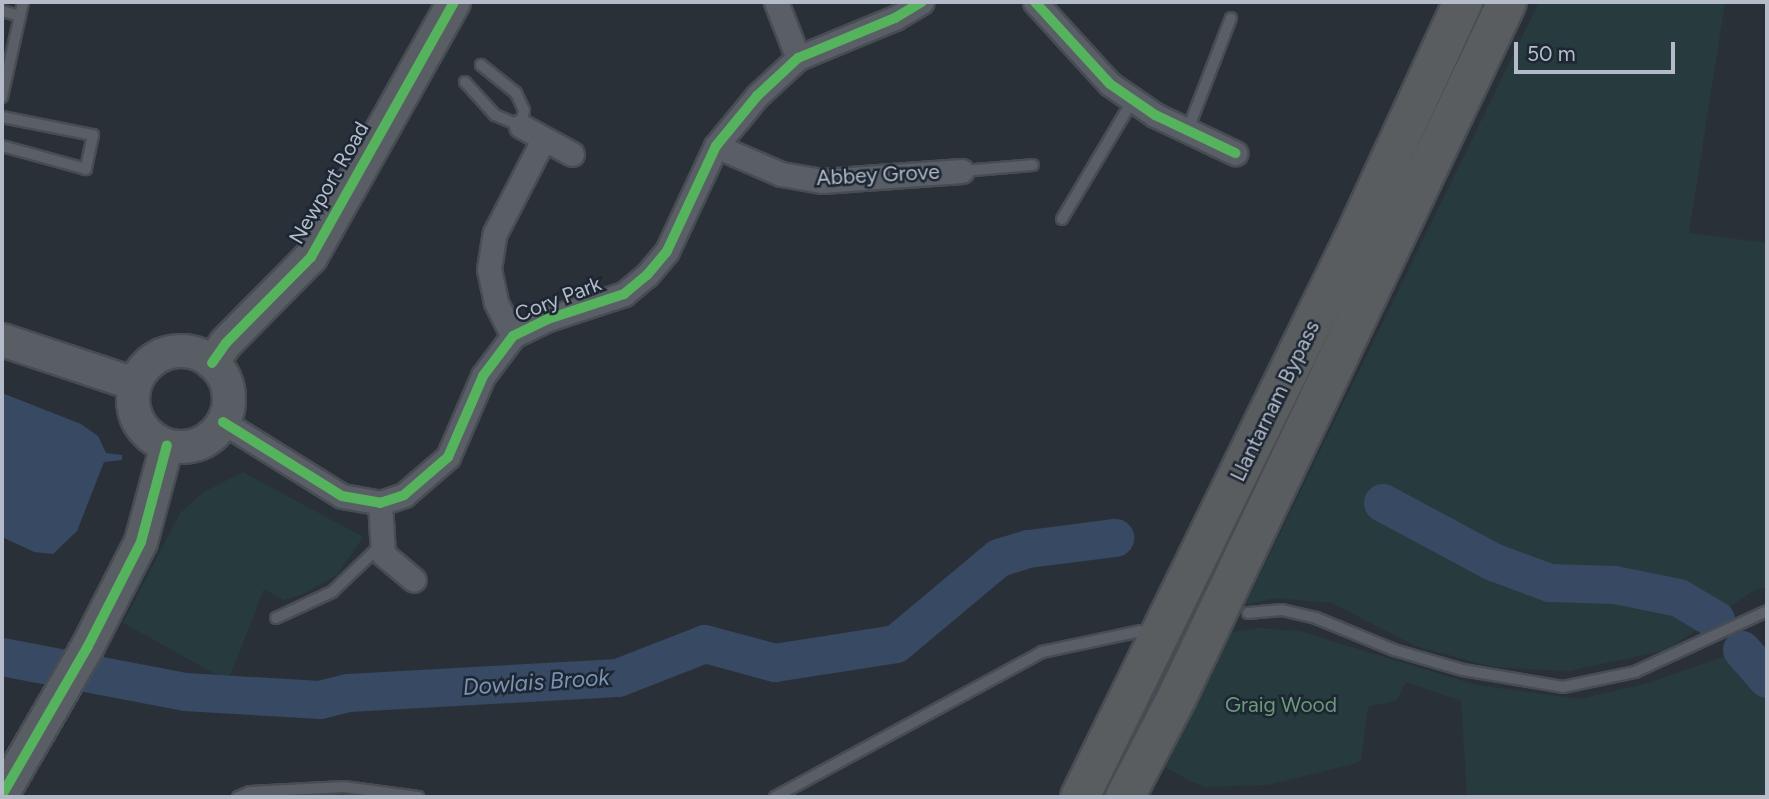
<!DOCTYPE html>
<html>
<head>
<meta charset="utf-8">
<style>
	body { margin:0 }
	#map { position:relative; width:1769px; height:799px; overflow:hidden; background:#2a3038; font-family:Figtree,sans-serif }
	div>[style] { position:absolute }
	.green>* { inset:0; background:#273a3e }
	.water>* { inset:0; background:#384963 }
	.river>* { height:38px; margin:-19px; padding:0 19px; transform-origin:19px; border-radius:19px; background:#384963 }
	.roads { filter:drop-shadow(2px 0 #484c53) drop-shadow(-2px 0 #484c53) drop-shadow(0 2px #484c53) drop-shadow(0 -2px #484c53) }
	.lane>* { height:10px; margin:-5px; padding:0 5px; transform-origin:5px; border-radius:5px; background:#5a5e66 }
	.street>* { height:23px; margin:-11.5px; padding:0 11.5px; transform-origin:11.5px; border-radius:11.5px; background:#5a5e66 }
	.secondary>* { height:32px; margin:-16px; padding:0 16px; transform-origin:16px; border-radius:16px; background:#595d64 }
	.secondary>.ring { margin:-16px; padding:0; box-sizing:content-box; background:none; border:32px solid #595d64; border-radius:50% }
	.highway>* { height:38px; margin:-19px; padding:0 19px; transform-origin:19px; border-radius:19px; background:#5a5d60 }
	.cycleway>* { height:10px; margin:-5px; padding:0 5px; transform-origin:5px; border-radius:5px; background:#56b35d }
	span { translate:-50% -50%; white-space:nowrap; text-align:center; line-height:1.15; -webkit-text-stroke:5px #1d2633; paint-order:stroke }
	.street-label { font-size:21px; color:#b4bcc9 }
	.park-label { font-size:21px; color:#6b9a76 }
	.water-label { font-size:23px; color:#7c92b1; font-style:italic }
	.frame { position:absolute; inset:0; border:4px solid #b4bcc9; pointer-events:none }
	.scale { position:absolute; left:1514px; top:42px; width:161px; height:32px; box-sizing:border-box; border:4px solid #b4bcc9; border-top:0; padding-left:9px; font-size:21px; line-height:24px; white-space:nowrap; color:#b4bcc9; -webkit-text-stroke:5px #1d2633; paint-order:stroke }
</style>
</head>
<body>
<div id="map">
	<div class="green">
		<div style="clip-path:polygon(1539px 2px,1725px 2px,1689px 233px,1767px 243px,1767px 587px,1753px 591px,1667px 650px,1569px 671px,1493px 667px,1415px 646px,1332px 603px,1275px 598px,1245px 605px)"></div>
		<div style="clip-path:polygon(243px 472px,363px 537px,337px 575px,305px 593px,284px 600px,264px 589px,228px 681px,123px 623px,180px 513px,204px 492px)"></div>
		<div style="clip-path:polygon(1257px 628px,1299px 631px,1476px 685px,1579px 699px,1649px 683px,1742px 650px,1767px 679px,1767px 797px,1467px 797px,1461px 701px,1406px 682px,1397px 700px,1368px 707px,1361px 760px,1353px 764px,1268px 785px,1206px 787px,1190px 781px,1165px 767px,1232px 632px)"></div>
	</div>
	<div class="water">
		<div style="clip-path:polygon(2px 393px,81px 424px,98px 436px,106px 453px,122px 455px,122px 460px,104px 462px,77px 531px,53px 554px,34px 552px,2px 537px)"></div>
	</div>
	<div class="river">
		<div style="left:1383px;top:503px;width:125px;rotate:28.2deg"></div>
		<div style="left:1493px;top:562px;width:61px;rotate:20.2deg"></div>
		<div style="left:1550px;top:583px;width:65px;rotate:1.8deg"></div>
		<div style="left:1615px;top:585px;width:65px;rotate:11.5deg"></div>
		<div style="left:1679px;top:598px;width:43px;rotate:30.7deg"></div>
		<div style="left:1742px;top:650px;width:38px;rotate:49deg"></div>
		<div style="left:2px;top:657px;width:186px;rotate:10.8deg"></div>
		<div style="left:185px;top:692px;width:135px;rotate:3.4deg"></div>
		<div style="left:320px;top:700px;width:30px;rotate:-14deg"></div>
		<div style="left:349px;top:693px;width:269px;rotate:-3.2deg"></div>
		<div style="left:618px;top:678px;width:93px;rotate:-21.3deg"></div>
		<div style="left:705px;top:644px;width:73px;rotate:15.2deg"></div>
		<div style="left:775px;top:663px;width:122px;rotate:-8.9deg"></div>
		<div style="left:896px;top:644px;width:134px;rotate:-39.9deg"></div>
		<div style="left:999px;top:558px;width:31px;rotate:-17deg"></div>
		<div style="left:1029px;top:549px;width:87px;rotate:-7.3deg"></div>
	</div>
	<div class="roads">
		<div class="lane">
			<div style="left:2px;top:11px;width:19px;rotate:16deg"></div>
			<div style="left:465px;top:82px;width:45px;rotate:47.7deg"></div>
			<div style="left:495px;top:115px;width:28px;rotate:23deg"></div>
			<div style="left:521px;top:126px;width:16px;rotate:-79deg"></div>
			<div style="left:524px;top:110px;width:19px;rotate:-115deg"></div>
			<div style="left:516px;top:93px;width:45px;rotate:-141.3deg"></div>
			<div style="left:2px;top:97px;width:97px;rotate:-77.5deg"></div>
			<div style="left:2px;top:117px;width:93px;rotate:11.2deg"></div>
			<div style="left:93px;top:135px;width:35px;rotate:102deg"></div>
			<div style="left:86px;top:169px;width:87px;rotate:-164.7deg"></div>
			<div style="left:1187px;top:132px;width:122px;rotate:-68.9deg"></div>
			<div style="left:962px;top:171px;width:71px;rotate:-4.8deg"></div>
			<div style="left:1062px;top:219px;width:139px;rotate:-59.2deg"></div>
			<div style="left:1248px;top:613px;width:34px;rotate:-5deg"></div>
			<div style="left:1282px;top:610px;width:35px;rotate:13deg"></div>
			<div style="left:1316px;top:618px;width:84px;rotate:22.3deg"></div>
			<div style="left:1394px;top:650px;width:72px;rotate:16.2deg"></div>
			<div style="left:1463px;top:670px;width:101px;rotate:9.6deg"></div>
			<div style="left:1563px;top:687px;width:74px;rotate:-11.8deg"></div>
			<div style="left:1635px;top:672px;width:145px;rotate:-24.8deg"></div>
			<div style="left:276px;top:618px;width:62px;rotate:-24.9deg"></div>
			<div style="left:332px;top:592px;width:66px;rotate:-43.8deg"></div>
			<div style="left:238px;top:797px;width:13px;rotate:-23deg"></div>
			<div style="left:250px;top:792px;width:94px;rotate:-3deg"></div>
			<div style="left:344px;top:787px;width:75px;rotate:7.7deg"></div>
			<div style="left:775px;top:797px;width:304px;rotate:-28.5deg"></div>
			<div style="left:1042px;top:652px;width:101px;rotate:-12deg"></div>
		</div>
		<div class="street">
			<div style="left:776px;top:2px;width:60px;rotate:68.6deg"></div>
			<div style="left:1035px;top:2px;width:111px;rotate:47.6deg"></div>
			<div style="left:1110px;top:84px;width:55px;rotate:34.6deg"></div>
			<div style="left:1155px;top:115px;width:89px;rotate:25.4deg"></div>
			<div style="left:521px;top:126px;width:58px;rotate:28.8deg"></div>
			<div style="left:716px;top:146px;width:71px;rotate:23.3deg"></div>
			<div style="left:781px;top:174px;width:42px;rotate:9.7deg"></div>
			<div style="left:822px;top:181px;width:140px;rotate:-4.1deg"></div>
			<div style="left:513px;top:336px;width:38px;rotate:-117deg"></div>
			<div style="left:496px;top:302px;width:34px;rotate:-102deg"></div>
			<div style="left:489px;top:269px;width:36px;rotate:-81deg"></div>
			<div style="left:495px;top:233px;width:105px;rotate:-62.7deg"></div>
			<div style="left:223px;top:422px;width:140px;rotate:31.9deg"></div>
			<div style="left:342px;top:496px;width:39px;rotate:10deg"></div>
			<div style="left:380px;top:503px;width:25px;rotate:-18deg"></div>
			<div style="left:404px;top:495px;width:58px;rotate:-40.8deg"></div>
			<div style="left:448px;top:457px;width:88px;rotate:-66.6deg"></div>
			<div style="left:483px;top:376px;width:50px;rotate:-53.1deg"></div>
			<div style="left:513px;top:336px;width:39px;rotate:-26deg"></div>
			<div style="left:548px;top:319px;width:80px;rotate:-18.2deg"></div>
			<div style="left:624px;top:294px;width:30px;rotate:-40deg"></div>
			<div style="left:647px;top:275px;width:31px;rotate:-50deg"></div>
			<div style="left:667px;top:251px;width:116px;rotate:-65deg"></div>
			<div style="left:716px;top:146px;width:65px;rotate:-50.6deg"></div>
			<div style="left:757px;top:96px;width:56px;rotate:-42.8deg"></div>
			<div style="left:798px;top:58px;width:105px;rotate:-22.4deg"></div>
			<div style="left:895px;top:18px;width:31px;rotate:-31deg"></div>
			<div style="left:380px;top:503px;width:51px;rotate:86.6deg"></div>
			<div style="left:383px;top:554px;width:40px;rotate:40deg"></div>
		</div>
		<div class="secondary">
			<div style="left:2px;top:340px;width:140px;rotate:18.3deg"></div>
			<div class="ring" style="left:133px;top:351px;width:64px;height:64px"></div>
			<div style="left:212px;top:363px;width:24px;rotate:-55deg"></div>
			<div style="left:226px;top:343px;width:121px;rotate:-45.3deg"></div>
			<div style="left:311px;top:257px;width:292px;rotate:-60.7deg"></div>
			<div style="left:2px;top:795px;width:170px;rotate:-60deg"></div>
			<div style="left:87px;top:648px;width:119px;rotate:-63deg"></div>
			<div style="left:141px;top:542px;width:100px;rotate:-75deg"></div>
		</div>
		<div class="highway">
			<div style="left:1080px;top:797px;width:623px;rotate:-63.89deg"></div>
			<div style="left:1354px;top:238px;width:260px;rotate:-65.2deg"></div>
			<div style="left:1125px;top:797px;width:113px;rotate:-62.5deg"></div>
			<div style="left:1177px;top:697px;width:769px;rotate:-64.6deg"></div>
		</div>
	</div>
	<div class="cycleway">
		<div style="left:1035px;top:2px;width:111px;rotate:47.6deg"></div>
		<div style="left:1110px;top:84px;width:55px;rotate:34.6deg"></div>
		<div style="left:1155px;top:115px;width:89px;rotate:25.4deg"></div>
		<div style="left:212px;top:363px;width:24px;rotate:-55deg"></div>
		<div style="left:226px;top:343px;width:121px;rotate:-45.3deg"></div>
		<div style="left:311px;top:257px;width:292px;rotate:-60.7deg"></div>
		<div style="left:223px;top:422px;width:140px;rotate:31.9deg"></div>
		<div style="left:342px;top:496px;width:39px;rotate:10deg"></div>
		<div style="left:380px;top:503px;width:25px;rotate:-18deg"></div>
		<div style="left:404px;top:495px;width:58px;rotate:-40.8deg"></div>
		<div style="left:448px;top:457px;width:88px;rotate:-66.6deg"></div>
		<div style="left:483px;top:376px;width:50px;rotate:-53.1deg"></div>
		<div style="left:513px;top:336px;width:39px;rotate:-26deg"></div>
		<div style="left:548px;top:319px;width:80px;rotate:-18.2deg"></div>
		<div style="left:624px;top:294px;width:30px;rotate:-40deg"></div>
		<div style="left:647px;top:275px;width:31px;rotate:-50deg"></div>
		<div style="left:667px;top:251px;width:116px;rotate:-65deg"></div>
		<div style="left:716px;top:146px;width:65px;rotate:-50.6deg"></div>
		<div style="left:757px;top:96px;width:56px;rotate:-42.8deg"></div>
		<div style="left:798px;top:58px;width:105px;rotate:-22.4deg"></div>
		<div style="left:895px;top:18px;width:31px;rotate:-31deg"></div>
		<div style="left:2px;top:795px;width:170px;rotate:-60deg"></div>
		<div style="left:87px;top:648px;width:119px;rotate:-63deg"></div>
		<div style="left:141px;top:542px;width:100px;rotate:-75deg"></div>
	</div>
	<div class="street-label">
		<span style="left:878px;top:175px;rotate:-3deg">Abbey Grove</span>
		<span style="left:329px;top:183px;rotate:-60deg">Newport Road</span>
		<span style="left:558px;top:299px;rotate:-21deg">Cory Park</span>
		<span style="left:1275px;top:401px;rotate:-64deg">Llantarnam Bypass</span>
	</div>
	<div class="park-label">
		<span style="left:1281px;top:705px">Graig Wood</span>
	</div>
	<div class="water-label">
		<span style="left:536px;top:682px;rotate:-4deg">Dowlais Brook</span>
	</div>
	<div class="frame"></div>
	<div class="scale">50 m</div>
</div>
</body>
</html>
